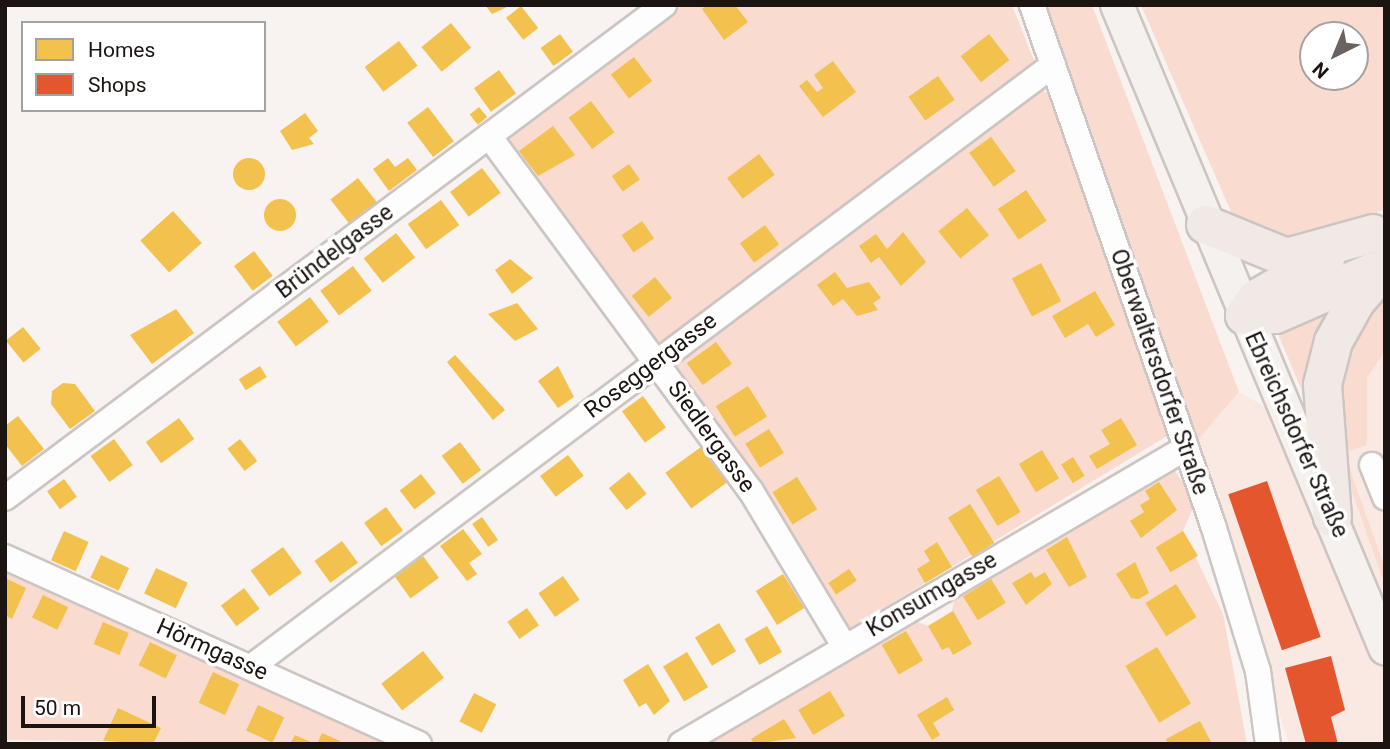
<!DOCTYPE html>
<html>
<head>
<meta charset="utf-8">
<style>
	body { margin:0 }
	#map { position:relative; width:1390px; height:749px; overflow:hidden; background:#f8f2f0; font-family:Roboto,sans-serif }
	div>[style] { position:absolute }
	.built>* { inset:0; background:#fae9e2 }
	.green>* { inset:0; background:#f9dbd0 }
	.homes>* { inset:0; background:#f2c14e; transform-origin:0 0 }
	.round { border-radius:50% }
	.shops>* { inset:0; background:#e4572e; transform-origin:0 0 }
	.roads { filter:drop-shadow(2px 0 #ccc5c2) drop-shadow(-2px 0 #ccc5c2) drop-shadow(0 2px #ccc5c2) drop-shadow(0 -2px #ccc5c2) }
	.minor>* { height:24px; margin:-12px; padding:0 12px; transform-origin:12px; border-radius:12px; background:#fefdfd }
	.major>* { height:32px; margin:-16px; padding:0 16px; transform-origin:16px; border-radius:16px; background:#f5f1ee }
	.highway>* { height:37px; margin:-18.5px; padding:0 18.5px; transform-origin:18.5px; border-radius:18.5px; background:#f0e9e6 }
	span { translate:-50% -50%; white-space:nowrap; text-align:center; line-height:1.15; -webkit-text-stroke:7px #fff; paint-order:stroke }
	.street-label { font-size:23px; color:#1c1410 }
	.frame { position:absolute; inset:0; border:7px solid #1c1410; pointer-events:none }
	.legend { position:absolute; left:21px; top:21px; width:245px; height:91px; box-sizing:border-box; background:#fff; border:2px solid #a4a19f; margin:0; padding:9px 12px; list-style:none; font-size:21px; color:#1c1410 }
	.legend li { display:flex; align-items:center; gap:14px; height:35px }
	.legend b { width:35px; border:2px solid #a4a19f }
	.north { position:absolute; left:1299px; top:21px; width:70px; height:70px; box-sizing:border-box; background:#fff; border:2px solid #a4a19f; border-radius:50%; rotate:223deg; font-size:19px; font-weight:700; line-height:28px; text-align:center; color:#1c1410 }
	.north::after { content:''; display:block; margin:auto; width:24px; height:32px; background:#69625e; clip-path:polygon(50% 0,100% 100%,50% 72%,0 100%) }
	.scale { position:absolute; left:21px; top:696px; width:135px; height:32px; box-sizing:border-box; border:4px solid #1c1410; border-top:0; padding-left:9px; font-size:21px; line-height:24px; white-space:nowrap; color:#1c1410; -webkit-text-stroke:5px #fff; paint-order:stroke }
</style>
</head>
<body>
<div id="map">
	<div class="built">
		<div style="clip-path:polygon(1385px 351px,1385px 744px,1289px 744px,1196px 442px,1239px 392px,1344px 452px,1366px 445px,1367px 378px)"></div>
	</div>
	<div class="green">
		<div style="clip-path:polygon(682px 5px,1012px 5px,1036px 66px,665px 342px,647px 339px,505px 137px)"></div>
		<div style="clip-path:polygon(1042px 5px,1092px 5px,1239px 392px,1196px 442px)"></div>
		<div style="clip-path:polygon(evenodd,1141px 5px,1385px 5px,1385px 209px,1298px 247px,1235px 221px,1141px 5px,1313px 35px,1355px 35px,1355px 77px,1313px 77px,1313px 35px)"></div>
		<div style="clip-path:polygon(1040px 89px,1049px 94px,1167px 436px,844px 632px,674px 366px)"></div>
		<div style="clip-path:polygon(1385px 287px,1385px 351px,1367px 378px,1367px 445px,1344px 453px,1385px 568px,1385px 585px,1345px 472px,1332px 409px,1349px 331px)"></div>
		<div style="clip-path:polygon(1346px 296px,1305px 398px,1275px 327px)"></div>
		<div style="clip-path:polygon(1174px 469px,1195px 503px,1183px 531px,1223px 614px,1247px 744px,703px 744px,912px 620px,928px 626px,952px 611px,955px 597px)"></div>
		<div style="clip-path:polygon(5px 573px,175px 649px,386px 744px,5px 740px)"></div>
	</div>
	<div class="homes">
		<div style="clip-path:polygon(485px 5px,511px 5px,492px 14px)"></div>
		<div style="clip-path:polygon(707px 5px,735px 5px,748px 22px,724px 40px,702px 9px)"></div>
		<div style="left:521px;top:6px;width:28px;height:19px;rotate:52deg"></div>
		<div style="left:451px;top:23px;width:32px;height:38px;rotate:51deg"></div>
		<div style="left:560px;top:34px;width:22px;height:24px;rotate:54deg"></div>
		<div style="left:989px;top:34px;width:33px;height:36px;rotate:52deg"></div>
		<div style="left:399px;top:41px;width:31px;height:43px;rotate:53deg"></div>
		<div style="left:634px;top:57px;width:30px;height:29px;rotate:53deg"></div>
		<div style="clip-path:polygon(833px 61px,856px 92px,823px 117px,799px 86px,807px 80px,817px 92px,823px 88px,814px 75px)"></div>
		<div style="left:499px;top:70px;width:29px;height:31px;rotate:54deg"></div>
		<div style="left:938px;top:76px;width:29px;height:36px;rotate:55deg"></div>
		<div style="left:591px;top:101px;width:39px;height:28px;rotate:53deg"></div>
		<div style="left:428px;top:107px;width:43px;height:26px;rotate:53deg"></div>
		<div style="left:479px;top:107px;width:13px;height:12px;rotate:51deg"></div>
		<div style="clip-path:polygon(305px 113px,318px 131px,309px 138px,314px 144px,292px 150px,280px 131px)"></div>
		<div style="clip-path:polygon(553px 126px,575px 155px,538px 176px,519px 151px)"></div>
		<div style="left:991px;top:137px;width:42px;height:27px;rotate:54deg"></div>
		<div style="left:759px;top:154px;width:26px;height:40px;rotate:53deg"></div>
		<div style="clip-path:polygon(388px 158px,395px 167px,408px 158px,417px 170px,389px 191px,373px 169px)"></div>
		<div class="round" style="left:233px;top:158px;width:32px;height:32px"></div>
		<div style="left:629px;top:164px;width:19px;height:21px;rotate:55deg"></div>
		<div style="left:482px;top:168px;width:31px;height:40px;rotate:53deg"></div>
		<div style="left:358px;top:178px;width:31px;height:35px;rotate:52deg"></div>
		<div style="left:1026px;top:190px;width:37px;height:34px;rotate:56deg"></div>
		<div class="round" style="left:264px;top:199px;width:32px;height:32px"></div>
		<div style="left:441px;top:200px;width:31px;height:41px;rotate:54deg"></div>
		<div style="left:967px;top:208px;width:35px;height:37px;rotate:51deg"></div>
		<div style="left:173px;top:211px;width:43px;height:44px;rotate:48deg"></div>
		<div style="left:642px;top:221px;width:21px;height:25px;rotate:55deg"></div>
		<div style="left:765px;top:225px;width:24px;height:31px;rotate:54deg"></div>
		<div style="clip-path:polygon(903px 232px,926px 262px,901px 286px,879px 257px,871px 263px,859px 246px,876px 234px,887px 249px)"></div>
		<div style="left:396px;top:233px;width:31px;height:41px;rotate:52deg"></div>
		<div style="left:254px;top:251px;width:31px;height:25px;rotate:53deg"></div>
		<div style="clip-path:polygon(510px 259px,533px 278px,512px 294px,495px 270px)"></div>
		<div style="left:1041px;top:263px;width:43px;height:33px;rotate:62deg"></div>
		<div style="left:353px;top:266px;width:31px;height:41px;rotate:53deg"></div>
		<div style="clip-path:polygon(835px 272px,847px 288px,869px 282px,881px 298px,873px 303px,878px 310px,857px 316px,843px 299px,833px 306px,817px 285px)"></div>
		<div style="left:655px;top:277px;width:27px;height:30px;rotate:51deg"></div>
		<div style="clip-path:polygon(1095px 291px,1115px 325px,1096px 337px,1088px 324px,1065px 338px,1052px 316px)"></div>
		<div style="left:310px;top:297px;width:31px;height:41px;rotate:53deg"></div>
		<div style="clip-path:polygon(517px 303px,538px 329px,515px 341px,488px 314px)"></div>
		<div style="clip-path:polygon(176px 309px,194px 333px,152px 364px,130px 335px)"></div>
		<div style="left:23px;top:327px;width:28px;height:22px;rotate:51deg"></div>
		<div style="left:716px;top:342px;width:27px;height:36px;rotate:54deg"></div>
		<div style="clip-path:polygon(455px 355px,505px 410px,493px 420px,447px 362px)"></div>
		<div style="left:260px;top:366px;width:13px;height:25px;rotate:58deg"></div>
		<div style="clip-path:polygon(558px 366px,574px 397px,558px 408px,538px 381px)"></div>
		<div style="clip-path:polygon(63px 383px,75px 384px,95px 411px,70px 429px,51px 404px,52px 391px)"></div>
		<div style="left:748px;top:386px;width:36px;height:38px;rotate:58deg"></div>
		<div style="left:643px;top:396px;width:39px;height:26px;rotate:54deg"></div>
		<div style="clip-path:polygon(18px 416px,44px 449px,22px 466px,5px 444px,5px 426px)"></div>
		<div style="left:179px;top:418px;width:26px;height:41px;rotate:54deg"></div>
		<div style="clip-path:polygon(1121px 418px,1137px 445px,1097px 469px,1089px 456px,1110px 444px,1101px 430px)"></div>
		<div style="left:769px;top:429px;width:28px;height:28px;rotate:58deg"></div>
		<div style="left:114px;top:439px;width:32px;height:29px;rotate:54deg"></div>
		<div style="left:240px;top:439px;width:28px;height:16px;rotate:52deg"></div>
		<div style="left:460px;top:442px;width:35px;height:23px;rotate:53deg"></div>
		<div style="left:701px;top:447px;width:44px;height:44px;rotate:54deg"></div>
		<div style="left:1042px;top:450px;width:33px;height:27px;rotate:59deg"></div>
		<div style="left:568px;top:455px;width:26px;height:35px;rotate:53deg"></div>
		<div style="left:1073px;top:457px;width:22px;height:14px;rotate:58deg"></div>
		<div style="left:629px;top:472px;width:28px;height:26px;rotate:51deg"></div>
		<div style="left:421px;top:474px;width:24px;height:27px;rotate:52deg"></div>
		<div style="left:999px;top:476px;width:42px;height:27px;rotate:59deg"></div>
		<div style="left:797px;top:477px;width:38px;height:29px;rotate:58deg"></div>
		<div style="left:64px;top:479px;width:22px;height:21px;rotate:54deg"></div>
		<div style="clip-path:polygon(1159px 482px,1177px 510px,1141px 538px,1130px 521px,1144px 512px,1140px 505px,1150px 499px,1145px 491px)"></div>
		<div style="left:970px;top:504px;width:46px;height:26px;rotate:58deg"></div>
		<div style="left:386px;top:507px;width:29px;height:27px;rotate:54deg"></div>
		<div style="left:482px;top:517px;width:28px;height:12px;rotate:55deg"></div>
		<div style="clip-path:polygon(463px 529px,482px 554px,469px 563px,477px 574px,467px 581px,440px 546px)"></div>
		<div style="left:64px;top:531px;width:27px;height:32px;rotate:24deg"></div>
		<div style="left:1183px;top:531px;width:29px;height:32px;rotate:59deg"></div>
		<div style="clip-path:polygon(1067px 537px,1087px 577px,1069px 587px,1046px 550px)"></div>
		<div style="left:342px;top:541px;width:27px;height:34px;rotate:54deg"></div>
		<div style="clip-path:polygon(937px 542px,952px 567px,925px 583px,917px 569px,930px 561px,924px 551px)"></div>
		<div style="left:283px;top:547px;width:32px;height:40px;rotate:54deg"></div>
		<div style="left:101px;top:555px;width:31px;height:25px;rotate:25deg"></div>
		<div style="left:423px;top:556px;width:27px;height:35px;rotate:54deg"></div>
		<div style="clip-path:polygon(1135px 562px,1149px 593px,1139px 599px,1131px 598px,1116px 574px)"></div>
		<div style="left:156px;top:568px;width:35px;height:28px;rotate:25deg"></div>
		<div style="left:849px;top:569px;width:14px;height:25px;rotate:56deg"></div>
		<div style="clip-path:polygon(1031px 572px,1035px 578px,1045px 572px,1052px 584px,1026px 605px,1012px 583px)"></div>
		<div style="left:783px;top:574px;width:40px;height:32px;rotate:58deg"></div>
		<div style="left:563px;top:576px;width:29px;height:30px;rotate:55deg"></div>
		<div style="clip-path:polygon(5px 578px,26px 588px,12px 619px,5px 615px)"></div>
		<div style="left:991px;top:579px;width:28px;height:33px;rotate:58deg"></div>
		<div style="left:1176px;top:584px;width:39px;height:36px;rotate:58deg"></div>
		<div style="left:244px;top:588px;width:26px;height:29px;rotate:53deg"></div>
		<div style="left:43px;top:595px;width:28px;height:25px;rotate:26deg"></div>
		<div style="left:527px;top:608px;width:21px;height:24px;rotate:55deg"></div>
		<div style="clip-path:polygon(953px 611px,972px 644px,953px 655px,949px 647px,942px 650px,928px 626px)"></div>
		<div style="left:103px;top:622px;width:28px;height:24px;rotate:23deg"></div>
		<div style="left:719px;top:623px;width:33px;height:28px;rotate:59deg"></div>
		<div style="left:767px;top:626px;width:30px;height:26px;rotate:60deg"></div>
		<div style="left:906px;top:631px;width:34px;height:28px;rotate:60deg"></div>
		<div style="left:150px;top:642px;width:30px;height:26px;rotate:26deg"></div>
		<div style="left:1157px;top:647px;width:66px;height:37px;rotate:59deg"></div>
		<div style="left:423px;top:651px;width:34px;height:53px;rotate:52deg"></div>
		<div style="left:687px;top:652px;width:41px;height:28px;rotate:59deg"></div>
		<div style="clip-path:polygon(648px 664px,670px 701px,654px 715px,646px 703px,639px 707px,623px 680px)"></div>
		<div style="left:213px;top:672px;width:29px;height:34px;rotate:25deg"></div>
		<div style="left:830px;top:691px;width:29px;height:37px;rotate:59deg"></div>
		<div style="left:474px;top:693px;width:25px;height:32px;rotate:27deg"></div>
		<div style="clip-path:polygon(947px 697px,954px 710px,933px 723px,940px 735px,932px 740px,917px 715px)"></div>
		<div style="left:258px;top:705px;width:29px;height:28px;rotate:25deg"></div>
		<div style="clip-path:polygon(118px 708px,161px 728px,153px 744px,103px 741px)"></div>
		<div style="clip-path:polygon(784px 719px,796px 738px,754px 744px,751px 739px)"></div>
		<div style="clip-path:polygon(1200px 721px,1212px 744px,1168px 744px,1166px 739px)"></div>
		<div style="clip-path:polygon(322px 733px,340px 741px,338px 744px,317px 744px)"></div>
		<div style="clip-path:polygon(295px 735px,315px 744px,290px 744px)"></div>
	</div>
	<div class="shops">
		<div style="left:1267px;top:481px;width:165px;height:41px;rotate:71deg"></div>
		<div style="clip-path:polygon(1331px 656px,1345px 710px,1331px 717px,1338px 744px,1306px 744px,1285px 668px)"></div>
	</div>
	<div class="roads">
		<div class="minor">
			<div style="left:1032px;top:5px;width:551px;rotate:70.81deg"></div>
			<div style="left:1213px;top:525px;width:153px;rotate:72.9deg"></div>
			<div style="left:1258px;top:671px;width:74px;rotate:82.2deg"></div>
			<div style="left:489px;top:136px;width:441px;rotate:53.6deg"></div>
			<div style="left:751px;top:491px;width:181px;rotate:59deg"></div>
			<div style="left:1372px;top:465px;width:35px;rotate:68deg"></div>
			<div style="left:5px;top:498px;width:823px;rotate:-36.8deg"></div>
			<div style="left:5px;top:557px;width:454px;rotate:24.3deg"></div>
			<div style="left:251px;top:667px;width:1003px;rotate:-36.89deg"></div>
			<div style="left:681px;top:744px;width:583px;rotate:-30.39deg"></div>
		</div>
		<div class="major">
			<div style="left:1117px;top:5px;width:697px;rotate:67.37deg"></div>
		</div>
		<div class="highway">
			<div style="left:1205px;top:224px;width:87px;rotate:22.2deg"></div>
			<div style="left:1286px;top:257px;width:90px;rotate:-15.4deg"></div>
			<div style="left:1244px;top:315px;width:21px;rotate:-55deg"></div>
			<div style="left:1256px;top:298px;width:80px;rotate:-30.1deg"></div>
			<div style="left:1244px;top:315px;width:31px;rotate:-2deg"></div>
			<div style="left:1275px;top:314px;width:107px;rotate:-23.7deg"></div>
			<div style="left:1332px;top:517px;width:133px;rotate:-94.3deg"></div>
			<div style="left:1322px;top:384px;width:44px;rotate:-75.7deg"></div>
			<div style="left:1333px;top:341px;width:47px;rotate:-60.7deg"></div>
			<div style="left:1356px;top:300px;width:44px;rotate:-48.7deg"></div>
		</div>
	</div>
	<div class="street-label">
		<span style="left:335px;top:252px;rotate:-37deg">Bründelgasse</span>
		<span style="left:651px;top:366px;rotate:-37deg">Roseggergasse</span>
		<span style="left:1159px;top:372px;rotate:71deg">Oberwaltersdorfer Straße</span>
		<span style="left:1296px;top:435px;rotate:66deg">Ebreichsdorfer Straße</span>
		<span style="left:711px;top:437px;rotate:54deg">Siedlergasse</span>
		<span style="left:932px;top:595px;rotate:-30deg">Konsumgasse</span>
		<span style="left:212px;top:650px;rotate:24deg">Hörmgasse</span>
	</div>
	<div class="frame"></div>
	<ul class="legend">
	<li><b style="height:19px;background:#f2c14e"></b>Homes</li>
	<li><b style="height:19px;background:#e4572e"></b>Shops</li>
	</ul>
	<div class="north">N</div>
	<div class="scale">50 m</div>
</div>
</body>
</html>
